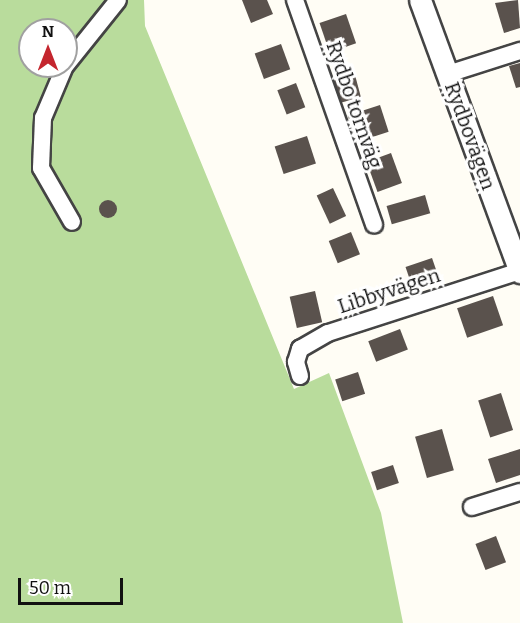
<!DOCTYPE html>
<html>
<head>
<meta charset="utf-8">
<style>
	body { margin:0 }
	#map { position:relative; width:520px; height:623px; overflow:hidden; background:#fffdf5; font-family:Bitter,serif }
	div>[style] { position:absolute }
	.forest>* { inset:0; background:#b9dc9c }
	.building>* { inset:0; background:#5a524d; transform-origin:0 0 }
	.round { border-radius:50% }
	.roads { filter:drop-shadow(2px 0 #444) drop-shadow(-2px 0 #444) drop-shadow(0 2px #444) drop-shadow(0 -2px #444) }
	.minor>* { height:16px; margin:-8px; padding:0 8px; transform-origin:8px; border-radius:8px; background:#fff }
	.tertiary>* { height:21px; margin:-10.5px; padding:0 10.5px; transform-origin:10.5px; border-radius:10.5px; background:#fff }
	span { translate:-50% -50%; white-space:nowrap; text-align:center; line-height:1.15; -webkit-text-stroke:6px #fff; paint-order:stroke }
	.street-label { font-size:20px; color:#111 }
	.north { position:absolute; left:18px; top:18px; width:60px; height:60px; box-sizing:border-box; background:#fff; border:2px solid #a0a0a0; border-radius:50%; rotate:0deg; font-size:16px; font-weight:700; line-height:24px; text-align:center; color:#111 }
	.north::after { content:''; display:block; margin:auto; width:21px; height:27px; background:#c4262e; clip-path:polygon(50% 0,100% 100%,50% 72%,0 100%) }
	.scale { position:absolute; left:18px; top:578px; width:105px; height:27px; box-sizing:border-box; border:3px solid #111; border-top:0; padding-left:8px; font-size:18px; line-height:21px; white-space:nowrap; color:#111; -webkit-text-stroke:4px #fff; paint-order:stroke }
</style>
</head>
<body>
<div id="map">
	<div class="forest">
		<div style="clip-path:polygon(evenodd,0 0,144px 0,145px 26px,294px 389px,329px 373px,381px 513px,403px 623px,0 623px,0 0,30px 30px,66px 30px,66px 66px,30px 66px,30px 30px)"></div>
	</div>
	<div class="building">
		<div style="clip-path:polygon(242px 0,267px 0,273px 14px,251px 23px)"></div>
		<div style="clip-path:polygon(518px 0,520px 28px,504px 33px,495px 3px)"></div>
		<div style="left:346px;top:14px;width:31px;height:28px;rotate:71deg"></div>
		<div style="left:281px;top:44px;width:27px;height:28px;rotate:70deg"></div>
		<div style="clip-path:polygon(520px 63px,520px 87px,516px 88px,509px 66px)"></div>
		<div style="left:355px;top:75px;width:23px;height:23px;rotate:75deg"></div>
		<div style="left:296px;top:83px;width:26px;height:20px;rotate:69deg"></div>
		<div style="left:380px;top:105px;width:28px;height:34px;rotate:72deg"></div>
		<div style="left:307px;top:136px;width:29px;height:34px;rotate:72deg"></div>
		<div style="left:391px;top:153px;width:32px;height:26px;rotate:70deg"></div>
		<div style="left:333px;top:188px;width:31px;height:18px;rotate:65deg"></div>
		<div style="left:425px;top:195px;width:19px;height:40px;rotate:74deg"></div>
		<div class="round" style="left:99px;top:200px;width:18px;height:18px"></div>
		<div style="left:351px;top:232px;width:24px;height:24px;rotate:68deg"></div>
		<div style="left:432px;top:258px;width:18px;height:28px;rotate:71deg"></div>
		<div style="left:315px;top:291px;width:32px;height:26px;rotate:77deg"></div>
		<div style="left:493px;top:296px;width:31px;height:38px;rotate:71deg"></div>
		<div style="left:400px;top:329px;width:22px;height:34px;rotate:69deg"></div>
		<div style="left:358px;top:372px;width:23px;height:24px;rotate:72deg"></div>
		<div style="left:501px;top:393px;width:39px;height:24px;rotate:72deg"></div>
		<div style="left:442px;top:429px;width:43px;height:28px;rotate:74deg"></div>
		<div style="clip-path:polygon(520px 449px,520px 475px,496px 483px,488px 459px)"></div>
		<div style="left:393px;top:465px;width:19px;height:23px;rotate:72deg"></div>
		<div style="left:496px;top:536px;width:28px;height:22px;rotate:69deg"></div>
	</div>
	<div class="roads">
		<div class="minor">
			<div style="left:295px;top:0;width:238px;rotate:70.6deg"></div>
			<div style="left:66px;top:65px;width:83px;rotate:-51.3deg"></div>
			<div style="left:65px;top:66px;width:56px;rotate:112.9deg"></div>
			<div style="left:43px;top:118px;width:50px;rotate:92.3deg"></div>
			<div style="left:41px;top:168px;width:62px;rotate:60.1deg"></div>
			<div style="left:448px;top:74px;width:76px;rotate:-17.7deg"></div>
			<div style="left:300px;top:376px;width:15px;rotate:-106deg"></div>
			<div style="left:296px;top:362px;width:14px;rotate:-73deg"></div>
			<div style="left:300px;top:349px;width:32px;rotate:-30deg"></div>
			<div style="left:328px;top:333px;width:202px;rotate:-17.9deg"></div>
			<div style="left:472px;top:507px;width:50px;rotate:-17.4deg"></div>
		</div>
		<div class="tertiary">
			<div style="left:420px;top:0;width:290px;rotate:69.8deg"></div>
		</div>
	</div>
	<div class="street-label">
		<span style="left:354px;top:105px;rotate:71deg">Rydbo tornväg</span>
		<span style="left:470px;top:136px;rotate:70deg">Rydbovägen</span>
		<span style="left:389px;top:291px;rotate:-18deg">Libbyvägen</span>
	</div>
	<div class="north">N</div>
	<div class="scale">50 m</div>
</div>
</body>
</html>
